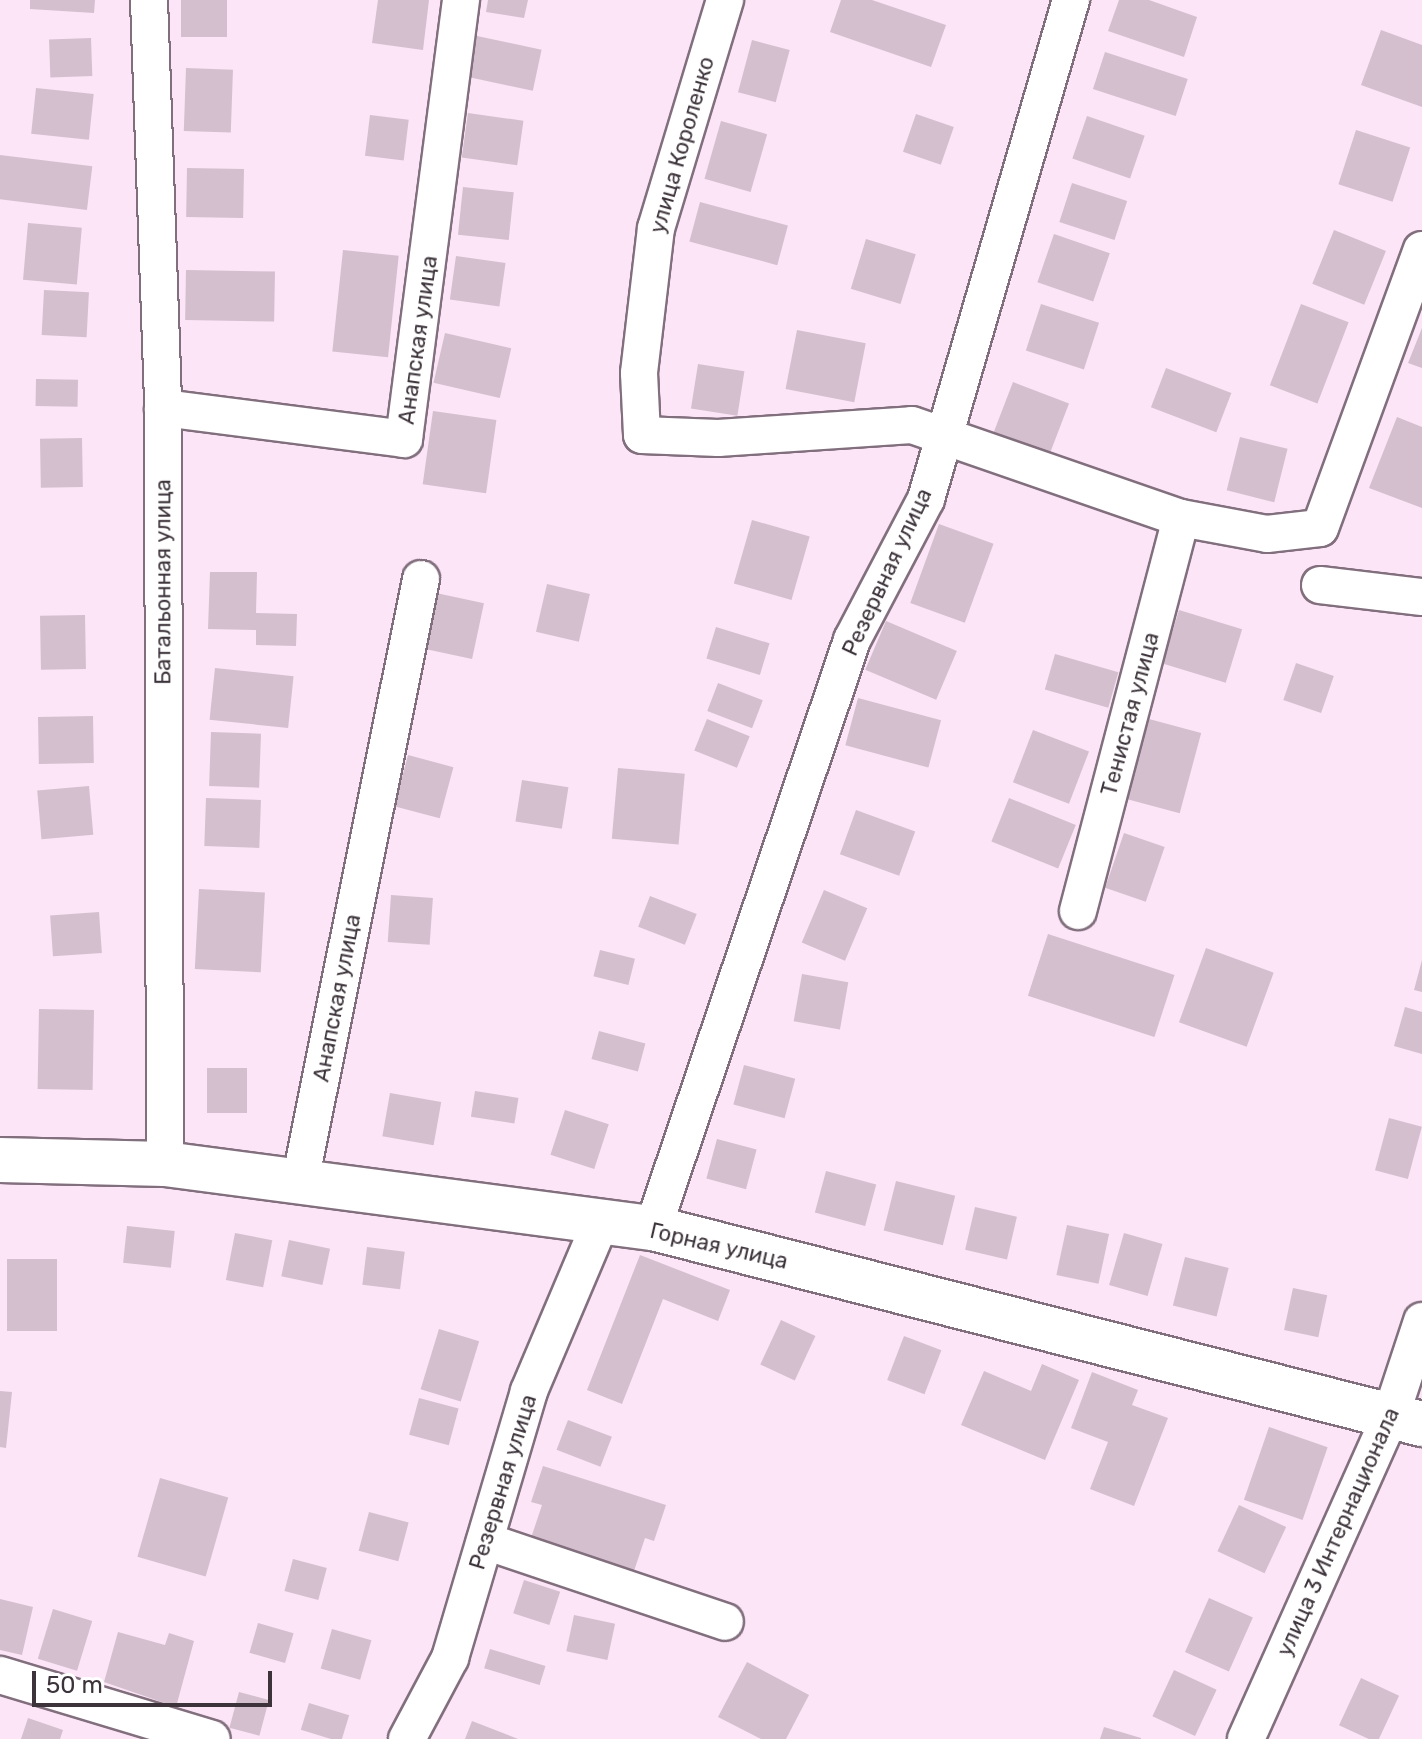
<!DOCTYPE html>
<html>
<head>
<meta charset="utf-8">
<style>
	body { margin:0 }
	#map { position:relative; width:1422px; height:1739px; overflow:hidden; background:#fbe5f6; font-family:Rubik,sans-serif }
	div>[style] { position:absolute }
	.building>* { inset:0; background:#d4bfcf; transform-origin:0 0 }
	.roads { filter:drop-shadow(2px 0 #826f7e) drop-shadow(-2px 0 #826f7e) drop-shadow(0 2px #826f7e) drop-shadow(0 -2px #826f7e) }
	.minor>* { height:36px; margin:-18px; padding:0 18px; transform-origin:18px; border-radius:18px; background:#fff }
	.major>* { height:44px; margin:-22px; padding:0 22px; transform-origin:22px; border-radius:22px; background:#fff }
	span { translate:-50% -50%; white-space:nowrap; text-align:center; line-height:1.15; -webkit-text-stroke:6px #fff; paint-order:stroke }
	.street-label { font-size:22px; color:#3d343b }
	.scale { position:absolute; left:32px; top:1671px; width:240px; height:36px; box-sizing:border-box; border:4px solid #3d343b; border-top:0; padding-left:10px; font-size:24px; line-height:28px; white-space:nowrap; color:#3d343b; -webkit-text-stroke:6px #fff; paint-order:stroke }
</style>
</head>
<body>
<div id="map">
	<div class="building">
		<div style="clip-path:polygon(30px 0,95px 0,94px 13px,30px 9px)"></div>
		<div style="left:181px;top:0;width:46px;height:37px"></div>
		<div style="clip-path:polygon(378px 0,429px 0,423px 50px,372px 43px)"></div>
		<div style="clip-path:polygon(488px 0,528px 0,524px 18px,486px 12px)"></div>
		<div style="clip-path:polygon(841px 0,872px 0,946px 25px,931px 67px,830px 32px)"></div>
		<div style="clip-path:polygon(1119px 0,1149px 0,1197px 17px,1184px 57px,1108px 31px)"></div>
		<div style="clip-path:polygon(1381px 30px,1422px 45px,1422px 107px,1361px 85px)"></div>
		<div style="left:477px;top:36px;width:66px;height:42px;rotate:12deg"></div>
		<div style="left:91px;top:38px;width:38px;height:42px;rotate:88deg"></div>
		<div style="left:752px;top:40px;width:39px;height:54px;rotate:15deg"></div>
		<div style="left:1105px;top:52px;width:87px;height:39px;rotate:18deg"></div>
		<div style="left:186px;top:68px;width:47px;height:63px;rotate:2deg"></div>
		<div style="left:36px;top:88px;width:58px;height:46px;rotate:6deg"></div>
		<div style="left:468px;top:113px;width:56px;height:45px;rotate:8deg"></div>
		<div style="left:916px;top:114px;width:40px;height:40px;rotate:19deg"></div>
		<div style="left:370px;top:115px;width:39px;height:41px;rotate:7deg"></div>
		<div style="left:1087px;top:116px;width:61px;height:45px;rotate:19deg"></div>
		<div style="left:721px;top:121px;width:48px;height:60px;rotate:16deg"></div>
		<div style="left:1356px;top:130px;width:57px;height:57px;rotate:18deg"></div>
		<div style="left:0;top:155px;width:93px;height:44px;rotate:7deg"></div>
		<div style="left:187px;top:168px;width:57px;height:49px;rotate:1deg"></div>
		<div style="left:1072px;top:183px;width:58px;height:41px;rotate:18deg"></div>
		<div style="left:463px;top:187px;width:51px;height:48px;rotate:6deg"></div>
		<div style="left:700px;top:202px;width:91px;height:41px;rotate:15deg"></div>
		<div style="left:28px;top:223px;width:54px;height:57px;rotate:5deg"></div>
		<div style="left:1334px;top:230px;width:56px;height:58px;rotate:22deg"></div>
		<div style="left:1054px;top:234px;width:59px;height:51px;rotate:19deg"></div>
		<div style="left:866px;top:239px;width:52px;height:52px;rotate:17deg"></div>
		<div style="left:343px;top:250px;width:56px;height:102px;rotate:6deg"></div>
		<div style="left:456px;top:256px;width:50px;height:44px;rotate:8deg"></div>
		<div style="left:186px;top:270px;width:89px;height:50px;rotate:1deg"></div>
		<div style="left:44px;top:290px;width:45px;height:45px;rotate:3deg"></div>
		<div style="left:1041px;top:304px;width:61px;height:49px;rotate:18deg"></div>
		<div style="left:1301px;top:304px;width:51px;height:87px;rotate:21deg"></div>
		<div style="clip-path:polygon(1422px 328px,1422px 368px,1408px 363px)"></div>
		<div style="left:797px;top:330px;width:70px;height:60px;rotate:11deg"></div>
		<div style="left:445px;top:333px;width:68px;height:51px;rotate:13deg"></div>
		<div style="left:698px;top:364px;width:47px;height:45px;rotate:9deg"></div>
		<div style="left:1166px;top:368px;width:70px;height:42px;rotate:21deg"></div>
		<div style="left:36px;top:379px;width:42px;height:27px;rotate:1deg"></div>
		<div style="left:1013px;top:382px;width:60px;height:60px;rotate:21deg"></div>
		<div style="left:433px;top:411px;width:64px;height:74px;rotate:8deg"></div>
		<div style="clip-path:polygon(1397px 417px,1422px 427px,1422px 508px,1369px 488px)"></div>
		<div style="left:1240px;top:437px;width:49px;height:55px;rotate:14deg"></div>
		<div style="left:82px;top:438px;width:49px;height:42px;rotate:89deg"></div>
		<div style="left:752px;top:520px;width:60px;height:66px;rotate:16deg"></div>
		<div style="left:939px;top:524px;width:58px;height:84px;rotate:20deg"></div>
		<div style="clip-path:polygon(210px 572px,257px 572px,256px 613px,297px 614px,296px 646px,256px 645px,256px 630px,208px 629px)"></div>
		<div style="left:547px;top:584px;width:44px;height:49px;rotate:13deg"></div>
		<div style="left:436px;top:593px;width:49px;height:57px;rotate:12deg"></div>
		<div style="left:1179px;top:610px;width:66px;height:56px;rotate:17deg"></div>
		<div style="left:85px;top:615px;width:54px;height:45px;rotate:89deg"></div>
		<div style="left:886px;top:621px;width:77px;height:53px;rotate:23deg"></div>
		<div style="left:716px;top:627px;width:56px;height:33px;rotate:17deg"></div>
		<div style="left:1055px;top:654px;width:66px;height:37px;rotate:16deg"></div>
		<div style="left:1296px;top:663px;width:40px;height:39px;rotate:19deg"></div>
		<div style="left:215px;top:668px;width:79px;height:52px;rotate:6deg"></div>
		<div style="left:718px;top:683px;width:48px;height:30px;rotate:21deg"></div>
		<div style="left:858px;top:698px;width:86px;height:49px;rotate:15deg"></div>
		<div style="left:93px;top:716px;width:47px;height:55px;rotate:89deg"></div>
		<div style="left:707px;top:719px;width:46px;height:34px;rotate:22deg"></div>
		<div style="left:1149px;top:719px;width:54px;height:83px;rotate:15deg"></div>
		<div style="left:1033px;top:730px;width:60px;height:56px;rotate:21deg"></div>
		<div style="left:211px;top:732px;width:50px;height:54px;rotate:2deg"></div>
		<div style="left:408px;top:755px;width:47px;height:53px;rotate:15deg"></div>
		<div style="left:618px;top:768px;width:67px;height:71px;rotate:5deg"></div>
		<div style="left:522px;top:780px;width:47px;height:42px;rotate:9deg"></div>
		<div style="left:89px;top:786px;width:49px;height:52px;rotate:85deg"></div>
		<div style="left:206px;top:798px;width:55px;height:48px;rotate:2deg"></div>
		<div style="left:1009px;top:798px;width:72px;height:47px;rotate:22deg"></div>
		<div style="left:856px;top:810px;width:63px;height:47px;rotate:20deg"></div>
		<div style="left:1124px;top:833px;width:43px;height:58px;rotate:19deg"></div>
		<div style="left:199px;top:889px;width:66px;height:80px;rotate:3deg"></div>
		<div style="left:824px;top:890px;width:47px;height:57px;rotate:23deg"></div>
		<div style="left:391px;top:895px;width:42px;height:47px;rotate:4deg"></div>
		<div style="left:650px;top:896px;width:50px;height:33px;rotate:21deg"></div>
		<div style="left:99px;top:912px;width:41px;height:49px;rotate:86deg"></div>
		<div style="left:1048px;top:934px;width:133px;height:65px;rotate:18deg"></div>
		<div style="left:1206px;top:948px;width:72px;height:79px;rotate:20deg"></div>
		<div style="left:600px;top:950px;width:36px;height:27px;rotate:14deg"></div>
		<div style="clip-path:polygon(1422px 960px,1422px 992px,1414px 990px)"></div>
		<div style="left:802px;top:974px;width:47px;height:48px;rotate:10deg"></div>
		<div style="clip-path:polygon(1405px 1007px,1422px 1012px,1422px 1054px,1394px 1046px)"></div>
		<div style="left:39px;top:1009px;width:55px;height:80px;rotate:1deg"></div>
		<div style="left:599px;top:1031px;width:48px;height:29px;rotate:15deg"></div>
		<div style="left:744px;top:1065px;width:53px;height:41px;rotate:15deg"></div>
		<div style="left:207px;top:1068px;width:40px;height:45px"></div>
		<div style="left:475px;top:1091px;width:44px;height:26px;rotate:9deg"></div>
		<div style="left:390px;top:1093px;width:52px;height:44px;rotate:10deg"></div>
		<div style="left:565px;top:1110px;width:46px;height:47px;rotate:18deg"></div>
		<div style="left:1389px;top:1118px;width:34px;height:54px;rotate:15deg"></div>
		<div style="left:717px;top:1139px;width:41px;height:41px;rotate:15deg"></div>
		<div style="left:826px;top:1171px;width:52px;height:43px;rotate:15deg"></div>
		<div style="left:896px;top:1181px;width:61px;height:51px;rotate:14deg"></div>
		<div style="left:975px;top:1207px;width:43px;height:44px;rotate:13deg"></div>
		<div style="left:1067px;top:1225px;width:43px;height:51px;rotate:12deg"></div>
		<div style="left:127px;top:1226px;width:48px;height:37px;rotate:6deg"></div>
		<div style="left:235px;top:1233px;width:38px;height:48px;rotate:11deg"></div>
		<div style="left:1124px;top:1233px;width:40px;height:54px;rotate:16deg"></div>
		<div style="left:289px;top:1240px;width:42px;height:37px;rotate:12deg"></div>
		<div style="left:367px;top:1247px;width:38px;height:38px;rotate:7deg"></div>
		<div style="clip-path:polygon(640px 1255px,730px 1290px,718px 1321px,663px 1299px,622px 1404px,587px 1390px)"></div>
		<div style="left:1185px;top:1257px;width:45px;height:50px;rotate:14deg"></div>
		<div style="left:57px;top:1259px;width:72px;height:50px;rotate:90deg"></div>
		<div style="left:1293px;top:1288px;width:35px;height:43px;rotate:12deg"></div>
		<div style="left:781px;top:1320px;width:38px;height:49px;rotate:25deg"></div>
		<div style="left:439px;top:1329px;width:42px;height:63px;rotate:17deg"></div>
		<div style="left:904px;top:1336px;width:40px;height:47px;rotate:21deg"></div>
		<div style="clip-path:polygon(1042px 1364px,1079px 1380px,1045px 1460px,961px 1425px,984px 1371px,1031px 1391px)"></div>
		<div style="clip-path:polygon(1092px 1372px,1138px 1390px,1132px 1405px,1168px 1418px,1134px 1506px,1090px 1489px,1108px 1442px,1071px 1428px)"></div>
		<div style="clip-path:polygon(0 1391px,12px 1392px,6px 1448px,0 1447px)"></div>
		<div style="left:419px;top:1398px;width:41px;height:38px;rotate:15deg"></div>
		<div style="left:568px;top:1420px;width:47px;height:32px;rotate:21deg"></div>
		<div style="left:1269px;top:1427px;width:62px;height:77px;rotate:19deg"></div>
		<div style="clip-path:polygon(543px 1466px,666px 1505px,654px 1541px,645px 1538px,633px 1574px,530px 1541px,542px 1505px,531px 1502px)"></div>
		<div style="left:160px;top:1478px;width:71px;height:82px;rotate:16deg"></div>
		<div style="left:1239px;top:1505px;width:52px;height:51px;rotate:25deg"></div>
		<div style="left:369px;top:1512px;width:41px;height:40px;rotate:15deg"></div>
		<div style="left:293px;top:1559px;width:35px;height:33px;rotate:15deg"></div>
		<div style="left:524px;top:1580px;width:38px;height:35px;rotate:18deg"></div>
		<div style="left:1209px;top:1598px;width:48px;height:59px;rotate:24deg"></div>
		<div style="clip-path:polygon(0 1599px,33px 1607px,22px 1655px,0 1650px)"></div>
		<div style="left:53px;top:1609px;width:41px;height:52px;rotate:17deg"></div>
		<div style="left:574px;top:1615px;width:42px;height:37px;rotate:12deg"></div>
		<div style="left:258px;top:1623px;width:37px;height:31px;rotate:16deg"></div>
		<div style="left:332px;top:1629px;width:41px;height:41px;rotate:16deg"></div>
		<div style="clip-path:polygon(118px 1632px,165px 1645px,169px 1633px,194px 1641px,176px 1707px,104px 1682px)"></div>
		<div style="left:490px;top:1649px;width:58px;height:20px;rotate:17deg"></div>
		<div style="clip-path:polygon(747px 1662px,809px 1695px,786px 1739px,761px 1739px,718px 1717px)"></div>
		<div style="left:1174px;top:1670px;width:47px;height:51px;rotate:25deg"></div>
		<div style="left:1361px;top:1678px;width:42px;height:52px;rotate:25deg"></div>
		<div style="left:239px;top:1692px;width:31px;height:37px;rotate:15deg"></div>
		<div style="left:309px;top:1703px;width:42px;height:28px;rotate:17deg"></div>
		<div style="clip-path:polygon(28px 1718px,63px 1730px,60px 1739px,21px 1739px)"></div>
		<div style="clip-path:polygon(472px 1721px,518px 1739px,465px 1739px)"></div>
		<div style="clip-path:polygon(1104px 1727px,1141px 1738px,1141px 1739px,1100px 1739px)"></div>
	</div>
	<div class="roads">
		<div class="minor">
			<div style="left:149px;top:0;width:408px;rotate:88deg"></div>
			<div style="left:163px;top:408px;width:756px;rotate:89.85deg"></div>
			<div style="left:725px;top:0;width:238px;rotate:106.8deg"></div>
			<div style="left:656px;top:228px;width:146px;rotate:96.7deg"></div>
			<div style="left:639px;top:373px;width:62px;rotate:87.2deg"></div>
			<div style="left:642px;top:435px;width:76px;rotate:2.3deg"></div>
			<div style="left:718px;top:438px;width:194px;rotate:-3.8deg"></div>
			<div style="left:912px;top:425px;width:285px;rotate:19.1deg"></div>
			<div style="left:1181px;top:518px;width:87px;rotate:10.5deg"></div>
			<div style="left:1267px;top:534px;width:53px;rotate:-6.5deg"></div>
			<div style="left:1320px;top:528px;width:296px;rotate:-69.9deg"></div>
			<div style="left:163px;top:408px;width:243px;rotate:7.3deg"></div>
			<div style="left:404px;top:439px;width:443px;rotate:-82.6deg"></div>
			<div style="left:1320px;top:585px;width:103px;rotate:6.7deg"></div>
			<div style="left:1078px;top:911px;width:406px;rotate:-75.3deg"></div>
			<div style="left:300px;top:1182px;width:615px;rotate:-78.65deg"></div>
			<div style="left:653px;top:1228px;width:621px;rotate:-71.3deg"></div>
			<div style="left:852px;top:640px;width:159px;rotate:-62.3deg"></div>
			<div style="left:926px;top:499px;width:520px;rotate:-73.8deg"></div>
			<div style="left:485px;top:1541px;width:253px;rotate:18.6deg"></div>
			<div style="left:0;top:1675px;width:221px;rotate:16.8deg"></div>
			<div style="left:407px;top:1739px;width:92px;rotate:-62deg"></div>
			<div style="left:450px;top:1658px;width:278px;rotate:-73.5deg"></div>
			<div style="left:529px;top:1391px;width:181px;rotate:-67deg"></div>
			<div style="left:1246px;top:1739px;width:355px;rotate:-65.9deg"></div>
			<div style="left:1391px;top:1415px;width:99px;rotate:-71.7deg"></div>
		</div>
		<div class="major">
			<div style="left:0;top:1160px;width:165px;rotate:1.4deg"></div>
			<div style="left:165px;top:1164px;width:492px;rotate:7.5deg"></div>
			<div style="left:653px;top:1228px;width:794px;rotate:14.3deg"></div>
		</div>
	</div>
	<div class="street-label">
		<span style="left:682px;top:145px;rotate:-74deg">улица Короленко</span>
		<span style="left:418px;top:340px;rotate:-82deg">Анапская улица</span>
		<span style="left:887px;top:572px;rotate:-65deg">Резервная улица</span>
		<span style="left:163px;top:582px;rotate:-90deg">Батальонная улица</span>
		<span style="left:1130px;top:714px;rotate:-75deg">Тенистая улица</span>
		<span style="left:337px;top:998px;rotate:-79deg">Анапская улица</span>
		<span style="left:719px;top:1246px;rotate:13deg">Горная улица</span>
		<span style="left:503px;top:1482px;rotate:-73deg">Резервная улица</span>
		<span style="left:1338px;top:1532px;rotate:-66deg">улица 3 Интернационала</span>
	</div>
	<div class="scale">50 m</div>
</div>
</body>
</html>
